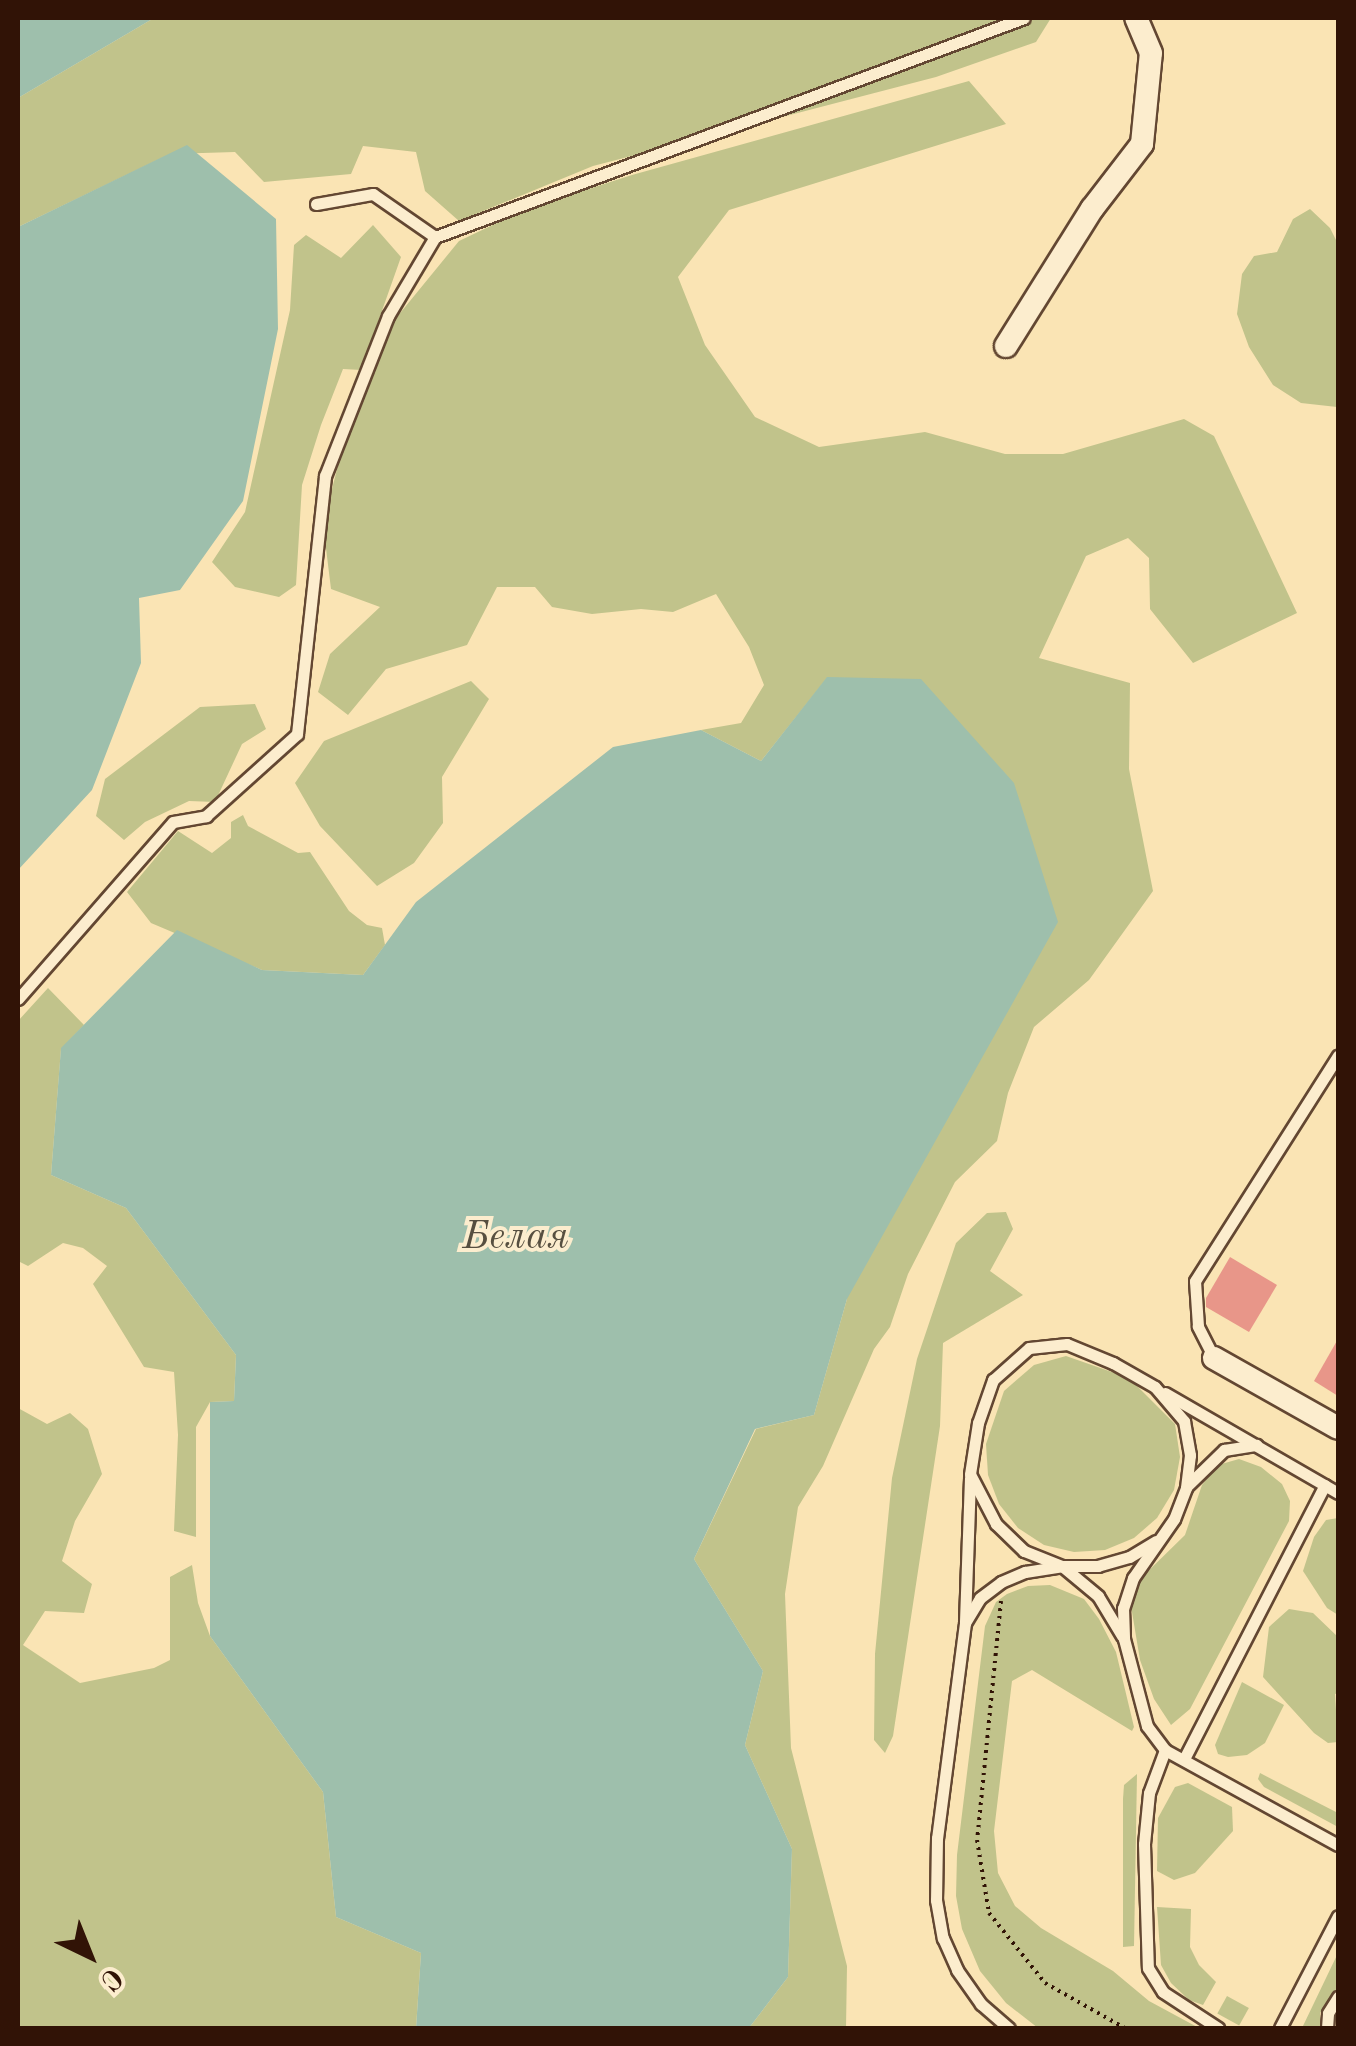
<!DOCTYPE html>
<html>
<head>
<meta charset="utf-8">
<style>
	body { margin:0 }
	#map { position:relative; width:1356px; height:2046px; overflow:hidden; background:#fae4b4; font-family:"Old Standard TT",serif }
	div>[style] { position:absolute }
	.green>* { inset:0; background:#c1c38b; transform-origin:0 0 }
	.water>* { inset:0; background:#9ebfac }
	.building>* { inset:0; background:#e89689 }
	.path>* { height:4px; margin-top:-2px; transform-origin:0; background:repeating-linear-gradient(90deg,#311306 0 2.5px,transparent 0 7.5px) }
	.roads { filter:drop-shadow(2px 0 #634732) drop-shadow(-2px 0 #634732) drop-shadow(0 2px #634732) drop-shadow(0 -2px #634732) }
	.service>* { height:11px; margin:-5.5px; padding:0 5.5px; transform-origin:5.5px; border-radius:5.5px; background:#fcedce }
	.minor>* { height:22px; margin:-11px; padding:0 11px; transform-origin:11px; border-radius:11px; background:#fcedce }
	span { translate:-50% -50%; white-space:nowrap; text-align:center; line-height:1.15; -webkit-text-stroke:8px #fcedce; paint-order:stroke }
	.water-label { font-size:40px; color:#574f40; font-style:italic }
	.frame { position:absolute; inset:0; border:20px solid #311306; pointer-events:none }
	.north { position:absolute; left:40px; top:1906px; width:100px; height:100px; -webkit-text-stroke:8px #fcedce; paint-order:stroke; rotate:137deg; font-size:28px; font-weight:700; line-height:40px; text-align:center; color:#311306 }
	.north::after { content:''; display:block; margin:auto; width:35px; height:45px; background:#311306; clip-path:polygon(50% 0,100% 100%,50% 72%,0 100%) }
</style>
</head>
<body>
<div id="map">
	<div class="green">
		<div style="clip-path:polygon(154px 18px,1051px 18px,1036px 42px,936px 77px,593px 166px,459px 221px,425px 191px,416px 152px,363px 146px,351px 174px,264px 182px,235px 152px,170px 154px,18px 227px,18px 98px)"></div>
		<div style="clip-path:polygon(969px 81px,1006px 124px,729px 210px,678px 277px,705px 345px,755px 417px,819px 447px,925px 432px,1005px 454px,1063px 454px,1184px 419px,1214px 436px,1297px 613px,1193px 663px,1150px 609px,1149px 558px,1128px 538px,1086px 556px,1039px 658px,1130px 683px,1129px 769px,1153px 891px,1089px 980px,1034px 1027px,1008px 1093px,997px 1141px,955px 1182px,908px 1274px,890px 1327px,874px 1349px,823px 1466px,798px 1507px,785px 1594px,791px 1748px,847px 1966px,846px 2028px,749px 2028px,788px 1977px,792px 1849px,745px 1745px,763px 1671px,694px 1559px,756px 1429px,814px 1415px,847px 1299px,827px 678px,761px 761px,701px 730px,741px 723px,764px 685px,749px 647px,716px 594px,673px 612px,641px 609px,592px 614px,552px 607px,535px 587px,497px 587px,467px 645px,386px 669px,348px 715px,318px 692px,330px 654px,380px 607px,331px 589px,323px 524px,344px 442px,392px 323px,459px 241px,526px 209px,632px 175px)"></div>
		<div style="clip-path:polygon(1310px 209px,1330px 228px,1338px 244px,1337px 407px,1301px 403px,1273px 385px,1249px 347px,1237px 314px,1242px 274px,1254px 256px,1277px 252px,1293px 219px)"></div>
		<div style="clip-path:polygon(373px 225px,401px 257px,361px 370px,343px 369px,321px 425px,302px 485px,296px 585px,279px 597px,235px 587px,212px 562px,245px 512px,290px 310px,294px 245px,306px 235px,341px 258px)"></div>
		<div style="clip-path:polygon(471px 681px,489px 699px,442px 777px,443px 823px,414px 863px,377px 886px,320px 826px,295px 783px,324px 741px)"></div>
		<div style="clip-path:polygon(255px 704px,266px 729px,242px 744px,215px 802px,189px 801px,145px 822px,124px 840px,96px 816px,105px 779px,200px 707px)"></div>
		<div style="clip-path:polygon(243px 815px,248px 826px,298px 853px,310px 852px,349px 911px,367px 925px,382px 928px,385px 945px,363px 975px,262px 970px,151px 923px,127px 892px,178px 831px,212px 853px,231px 838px,231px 822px)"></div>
		<div style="clip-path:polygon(48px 988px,84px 1025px,61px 1049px,51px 1175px,126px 1208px,236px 1355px,234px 1401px,210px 1402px,196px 1427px,196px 1537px,174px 1531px,178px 1435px,174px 1372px,144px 1367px,93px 1284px,107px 1266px,83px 1248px,63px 1243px,28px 1266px,18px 1261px,18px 1021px)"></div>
		<div style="clip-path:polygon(1006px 1212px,1013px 1229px,990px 1271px,1023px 1295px,943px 1343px,940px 1426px,893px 1736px,885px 1753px,874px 1740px,875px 1654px,892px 1478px,917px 1359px,956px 1243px,987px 1213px)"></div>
		<div style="clip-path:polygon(1066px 1356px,1129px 1378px,1175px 1424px,1180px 1457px,1174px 1490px,1157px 1518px,1134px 1538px,1105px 1550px,1074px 1552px,1044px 1545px,1018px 1528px,999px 1504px,988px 1475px,986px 1444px,1004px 1391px,1034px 1365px)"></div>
		<div style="clip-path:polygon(18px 1408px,47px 1424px,70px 1413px,88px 1429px,102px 1474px,75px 1521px,62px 1561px,92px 1584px,84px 1613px,45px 1611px,23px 1645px,80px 1683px,154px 1668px,170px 1660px,170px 1577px,192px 1565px,198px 1603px,210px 1636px,323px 1792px,336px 1917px,421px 1953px,416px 2028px,18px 2028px)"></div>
		<div style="clip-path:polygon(1239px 1459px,1261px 1467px,1282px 1484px,1290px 1501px,1289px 1521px,1190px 1709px,1171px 1725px,1154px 1699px,1140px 1660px,1130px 1600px,1137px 1582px,1185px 1535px,1202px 1485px,1218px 1465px)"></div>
		<div style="clip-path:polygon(1338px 1518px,1338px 1615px,1327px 1608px,1303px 1571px,1314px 1537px,1326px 1520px)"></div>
		<div style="clip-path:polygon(1050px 1585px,1084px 1599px,1099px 1619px,1116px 1652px,1134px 1727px,1132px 1731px,1032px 1670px,1012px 1681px,994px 1831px,998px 1873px,1015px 1906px,1041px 1928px,1113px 1971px,1149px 2001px,1199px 2028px,1038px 2028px,1006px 2003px,980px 1971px,962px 1929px,956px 1896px,957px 1855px,985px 1626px,996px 1602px,1007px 1594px,1028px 1586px)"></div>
		<div style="clip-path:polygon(1289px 1609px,1313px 1613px,1338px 1637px,1338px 1693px,1335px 1694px,1338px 1742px,1328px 1743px,1314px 1733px,1263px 1677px,1269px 1627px)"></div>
		<div style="clip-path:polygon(1242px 1682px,1284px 1705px,1265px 1743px,1247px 1755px,1228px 1757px,1218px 1754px,1215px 1745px)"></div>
		<div style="clip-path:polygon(1260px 1773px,1338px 1813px,1338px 1827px,1264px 1787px,1258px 1779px)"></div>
		<div style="clip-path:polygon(1137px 1774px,1134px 1946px,1123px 1947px,1123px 1799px,1124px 1785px)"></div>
		<div style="clip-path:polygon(1188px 1783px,1232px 1807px,1233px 1831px,1195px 1873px,1174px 1880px,1157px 1871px,1158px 1818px,1175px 1787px)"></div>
		<div style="clip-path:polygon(1157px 1907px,1191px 1909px,1190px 1947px,1199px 1965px,1216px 1982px,1203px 2005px,1189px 2000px,1171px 1983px,1161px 1965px)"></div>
		<div style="clip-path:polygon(1338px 1953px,1338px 1989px,1320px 2013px,1320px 2028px,1302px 2028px)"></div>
		<div style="left:1227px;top:1996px;width:25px;height:20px;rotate:29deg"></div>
	</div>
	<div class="water">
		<div style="clip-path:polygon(18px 18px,154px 18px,18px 98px)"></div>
		<div style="clip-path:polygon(187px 145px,276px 219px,278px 329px,243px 501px,180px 590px,139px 598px,141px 663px,92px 790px,18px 870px,18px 227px)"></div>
		<div style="clip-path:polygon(827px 677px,921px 679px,1014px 783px,1058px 922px,847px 1299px,814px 1415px,755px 1429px,694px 1559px,763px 1671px,745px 1745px,792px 1849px,788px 1977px,749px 2028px,416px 2028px,421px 1953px,336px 1917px,323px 1792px,210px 1636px,210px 1402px,234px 1401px,236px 1355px,126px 1208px,51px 1175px,61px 1048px,177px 930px,262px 970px,363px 975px,416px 902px,613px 747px,701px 730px,761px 761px)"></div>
	</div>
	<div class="building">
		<div style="clip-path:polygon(1230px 1257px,1277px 1285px,1249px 1332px,1206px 1307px,1206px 1298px)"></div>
		<div style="clip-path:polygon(1338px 1339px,1338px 1396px,1314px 1381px)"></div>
	</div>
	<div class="path">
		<div style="left:1001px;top:1601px;width:240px;rotate:95.7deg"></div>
		<div style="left:977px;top:1840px;width:74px;rotate:80.7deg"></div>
		<div style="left:989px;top:1913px;width:90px;rotate:51.3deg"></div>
		<div style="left:1045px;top:1983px;width:92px;rotate:29.4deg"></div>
	</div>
	<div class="roads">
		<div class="service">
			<div style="left:316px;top:204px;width:58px;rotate:-10deg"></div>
			<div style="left:373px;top:194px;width:75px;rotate:34.7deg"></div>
			<div style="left:18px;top:999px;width:235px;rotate:-48.8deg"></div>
			<div style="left:173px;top:822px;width:34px;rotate:-10deg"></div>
			<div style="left:206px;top:816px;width:122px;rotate:-42deg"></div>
			<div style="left:297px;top:734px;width:260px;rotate:-83.8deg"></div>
			<div style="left:325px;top:476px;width:172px;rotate:-68.5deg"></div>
			<div style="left:388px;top:316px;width:92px;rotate:-59.3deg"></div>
			<div style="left:435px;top:237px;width:628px;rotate:-20.4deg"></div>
			<div style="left:1214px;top:1358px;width:36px;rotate:-117deg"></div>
			<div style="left:1198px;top:1326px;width:45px;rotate:-93.8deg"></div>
			<div style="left:1195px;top:1281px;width:267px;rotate:-57.6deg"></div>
			<div style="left:1165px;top:1393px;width:200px;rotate:30deg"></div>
			<div style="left:970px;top:1478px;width:145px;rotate:92deg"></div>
			<div style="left:965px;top:1623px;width:217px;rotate:97.4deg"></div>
			<div style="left:937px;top:1838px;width:62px;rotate:90.9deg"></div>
			<div style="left:936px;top:1900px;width:39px;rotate:80deg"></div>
			<div style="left:943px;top:1938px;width:35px;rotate:66deg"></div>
			<div style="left:957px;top:1970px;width:42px;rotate:54.8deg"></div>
			<div style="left:981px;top:2004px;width:37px;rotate:41deg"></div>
			<div style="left:1187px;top:1486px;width:52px;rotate:-44.2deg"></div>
			<div style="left:1224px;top:1450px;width:33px;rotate:-9deg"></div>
			<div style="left:1156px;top:1541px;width:31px;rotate:149deg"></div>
			<div style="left:1129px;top:1557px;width:32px;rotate:164deg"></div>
			<div style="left:1098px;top:1566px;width:36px;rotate:180deg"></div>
			<div style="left:1062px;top:1566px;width:41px;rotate:-158.5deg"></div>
			<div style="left:1024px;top:1551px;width:39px;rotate:-136deg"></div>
			<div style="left:996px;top:1524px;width:56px;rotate:-117.5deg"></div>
			<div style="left:970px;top:1474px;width:52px;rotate:-81.1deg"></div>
			<div style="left:978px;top:1423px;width:46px;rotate:-70.8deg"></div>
			<div style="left:993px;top:1380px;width:48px;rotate:-41.6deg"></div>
			<div style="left:1029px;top:1348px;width:38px;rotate:-6deg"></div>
			<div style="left:1067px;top:1344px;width:50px;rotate:22.4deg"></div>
			<div style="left:1113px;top:1363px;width:48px;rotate:29.7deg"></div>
			<div style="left:1155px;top:1387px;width:45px;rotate:49.5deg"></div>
			<div style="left:1184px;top:1421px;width:35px;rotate:80deg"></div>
			<div style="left:1190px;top:1455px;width:33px;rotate:97deg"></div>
			<div style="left:1186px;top:1488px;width:33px;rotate:111deg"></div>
			<div style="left:1174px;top:1519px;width:72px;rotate:124.8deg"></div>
			<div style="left:1133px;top:1578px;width:32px;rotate:108deg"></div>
			<div style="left:1123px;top:1608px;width:31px;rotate:88deg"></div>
			<div style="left:1124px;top:1639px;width:90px;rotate:75.2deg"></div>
			<div style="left:1147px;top:1726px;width:30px;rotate:53deg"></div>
			<div style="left:1165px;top:1750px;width:197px;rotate:28.8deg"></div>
			<div style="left:965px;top:1623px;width:29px;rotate:-59deg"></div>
			<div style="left:980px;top:1598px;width:26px;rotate:-37deg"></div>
			<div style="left:1001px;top:1582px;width:26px;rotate:-23deg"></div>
			<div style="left:1025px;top:1572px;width:37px;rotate:-9deg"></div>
			<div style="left:1062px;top:1566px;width:47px;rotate:39.8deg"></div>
			<div style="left:1098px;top:1596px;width:47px;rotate:59deg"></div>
			<div style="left:1165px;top:1750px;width:46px;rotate:110.4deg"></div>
			<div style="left:1149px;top:1793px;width:51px;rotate:95.6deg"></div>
			<div style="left:1144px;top:1844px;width:124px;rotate:88.2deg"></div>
			<div style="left:1148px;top:1968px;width:28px;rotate:58deg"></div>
			<div style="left:1163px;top:1992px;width:66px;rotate:33.2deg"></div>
			<div style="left:1184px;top:1759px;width:308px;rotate:-62.8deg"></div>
			<div style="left:1280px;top:2028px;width:126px;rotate:-62.6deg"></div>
			<div style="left:1327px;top:2028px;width:15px;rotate:-86deg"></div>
			<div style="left:1328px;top:2013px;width:19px;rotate:-58deg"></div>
		</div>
		<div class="minor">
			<div style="left:1006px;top:346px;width:162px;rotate:-57.9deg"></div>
			<div style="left:1092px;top:209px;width:82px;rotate:-52.4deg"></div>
			<div style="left:1142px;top:144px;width:91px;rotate:-84.4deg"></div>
			<div style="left:1151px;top:53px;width:38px;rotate:-113deg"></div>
			<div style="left:1214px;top:1358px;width:142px;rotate:29.4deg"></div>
		</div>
	</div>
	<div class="water-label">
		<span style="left:516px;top:1238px">Белая</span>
	</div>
	<div class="frame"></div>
	<div class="north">С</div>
</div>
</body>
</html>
